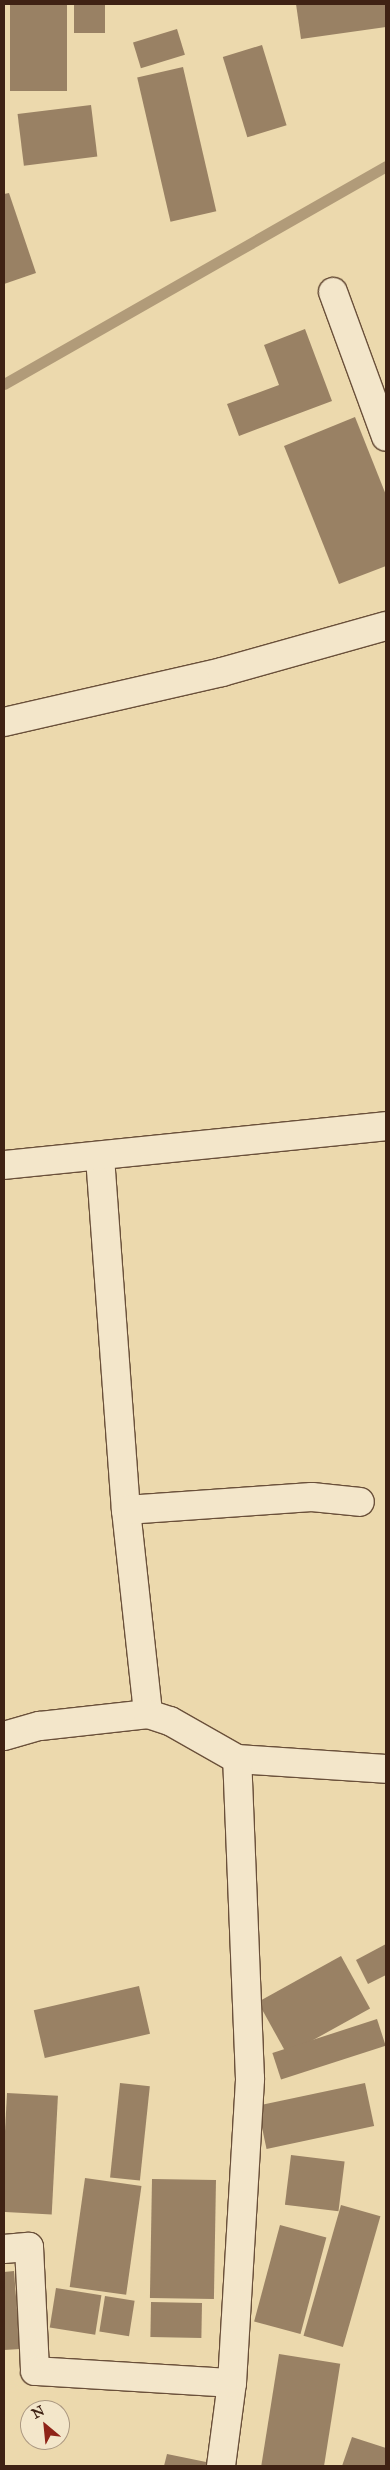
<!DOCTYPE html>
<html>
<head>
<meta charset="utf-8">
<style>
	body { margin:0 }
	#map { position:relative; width:390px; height:2470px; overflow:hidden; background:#ecd9ad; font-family:"IM FELL Great Primer",serif }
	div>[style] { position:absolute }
	.stream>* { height:11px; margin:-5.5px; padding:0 5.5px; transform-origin:5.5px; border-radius:5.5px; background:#b19b79 }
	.building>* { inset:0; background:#998164; transform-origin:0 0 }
	.roads { filter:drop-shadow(1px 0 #6a503a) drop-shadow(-1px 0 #6a503a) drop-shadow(0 1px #6a503a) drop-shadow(0 -1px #6a503a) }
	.minor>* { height:28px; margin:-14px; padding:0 14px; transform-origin:14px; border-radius:14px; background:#f3e6ca }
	span { translate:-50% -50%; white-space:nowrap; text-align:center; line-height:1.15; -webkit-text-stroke:4px #f3e6ca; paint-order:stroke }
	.frame { position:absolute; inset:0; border:5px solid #3f2214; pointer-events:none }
	.north { position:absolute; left:20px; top:2400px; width:50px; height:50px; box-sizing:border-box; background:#f3e6ca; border:1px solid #ab9881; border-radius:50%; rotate:332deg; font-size:14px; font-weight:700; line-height:20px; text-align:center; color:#3f2214 }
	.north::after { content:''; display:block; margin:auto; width:18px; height:22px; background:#8f2418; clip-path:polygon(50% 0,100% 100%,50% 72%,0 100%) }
</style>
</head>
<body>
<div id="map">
	<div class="stream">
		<div style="left:4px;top:384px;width:440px;rotate:-29.7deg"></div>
	</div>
	<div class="building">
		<div style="left:10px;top:4px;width:57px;height:87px"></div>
		<div style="left:74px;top:4px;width:31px;height:29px"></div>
		<div style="clip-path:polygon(296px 4px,386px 4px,386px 27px,301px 39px)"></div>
		<div style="left:177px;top:29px;width:27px;height:46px;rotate:73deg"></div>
		<div style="left:262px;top:45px;width:84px;height:41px;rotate:73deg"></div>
		<div style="left:183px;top:67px;width:148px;height:47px;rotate:77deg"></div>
		<div style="left:91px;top:105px;width:52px;height:74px;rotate:83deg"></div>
		<div style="clip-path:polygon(9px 193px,36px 273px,4px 284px,4px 194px)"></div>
		<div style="clip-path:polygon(305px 329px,332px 401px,239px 436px,227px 404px,279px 385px,264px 345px)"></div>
		<div style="clip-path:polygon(355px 417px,386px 495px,386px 566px,339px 584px,284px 446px)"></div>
		<div style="clip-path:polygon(386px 1944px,386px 1975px,368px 1984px,356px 1960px)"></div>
		<div style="left:341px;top:1956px;width:60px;height:95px;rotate:61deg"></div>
		<div style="left:139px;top:1986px;width:49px;height:108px;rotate:77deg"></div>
		<div style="left:377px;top:2019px;width:28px;height:110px;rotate:72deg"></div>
		<div style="left:120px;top:2083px;width:30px;height:95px;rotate:6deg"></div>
		<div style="left:365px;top:2083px;width:44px;height:110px;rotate:78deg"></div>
		<div style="left:7px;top:2093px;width:51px;height:119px;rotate:3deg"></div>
		<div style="left:291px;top:2155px;width:54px;height:50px;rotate:7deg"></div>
		<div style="left:85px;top:2178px;width:57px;height:110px;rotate:8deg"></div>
		<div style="left:152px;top:2179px;width:64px;height:119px;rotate:1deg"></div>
		<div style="left:341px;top:2205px;width:41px;height:136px;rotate:16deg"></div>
		<div style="left:280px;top:2225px;width:48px;height:100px;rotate:15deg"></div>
		<div style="clip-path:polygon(14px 2271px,20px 2349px,4px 2350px,4px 2272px)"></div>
		<div style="left:56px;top:2288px;width:46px;height:40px;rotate:9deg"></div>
		<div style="left:105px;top:2296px;width:30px;height:36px;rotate:9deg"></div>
		<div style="left:151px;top:2302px;width:51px;height:35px;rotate:1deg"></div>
		<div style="left:279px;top:2354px;width:62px;height:114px;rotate:9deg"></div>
		<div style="clip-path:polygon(352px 2437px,386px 2448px,386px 2466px,342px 2466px)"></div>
		<div style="clip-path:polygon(167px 2454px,211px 2463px,210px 2466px,164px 2466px)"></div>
	</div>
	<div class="roads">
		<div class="minor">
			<div style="left:333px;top:292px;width:154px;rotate:69.9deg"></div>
			<div style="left:4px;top:722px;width:224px;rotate:-12.9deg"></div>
			<div style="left:222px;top:672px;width:170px;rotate:-15.7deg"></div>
			<div style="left:100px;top:1157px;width:354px;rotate:85.8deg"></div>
			<div style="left:126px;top:1510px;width:205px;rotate:83.8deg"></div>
			<div style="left:4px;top:1165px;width:384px;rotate:-5.8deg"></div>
			<div style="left:126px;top:1510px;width:186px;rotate:-4deg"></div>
			<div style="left:312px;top:1497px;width:48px;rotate:5.9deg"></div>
			<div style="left:4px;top:1736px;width:37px;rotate:-16deg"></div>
			<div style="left:40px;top:1726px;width:109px;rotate:-6.3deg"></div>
			<div style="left:148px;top:1714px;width:23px;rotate:18deg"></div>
			<div style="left:170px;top:1721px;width:77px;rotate:29.6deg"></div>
			<div style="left:237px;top:1759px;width:149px;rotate:3.8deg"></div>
			<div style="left:4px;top:2249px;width:25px;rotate:-5deg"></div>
			<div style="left:29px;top:2247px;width:124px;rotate:87.2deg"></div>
			<div style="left:35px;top:2371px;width:197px;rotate:3.5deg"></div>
			<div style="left:221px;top:2466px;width:84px;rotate:-82.5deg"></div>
			<div style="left:232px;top:2383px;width:305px;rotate:-86.6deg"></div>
			<div style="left:250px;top:2079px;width:320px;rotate:-92.3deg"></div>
		</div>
	</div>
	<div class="frame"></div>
	<div class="north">N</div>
</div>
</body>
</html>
